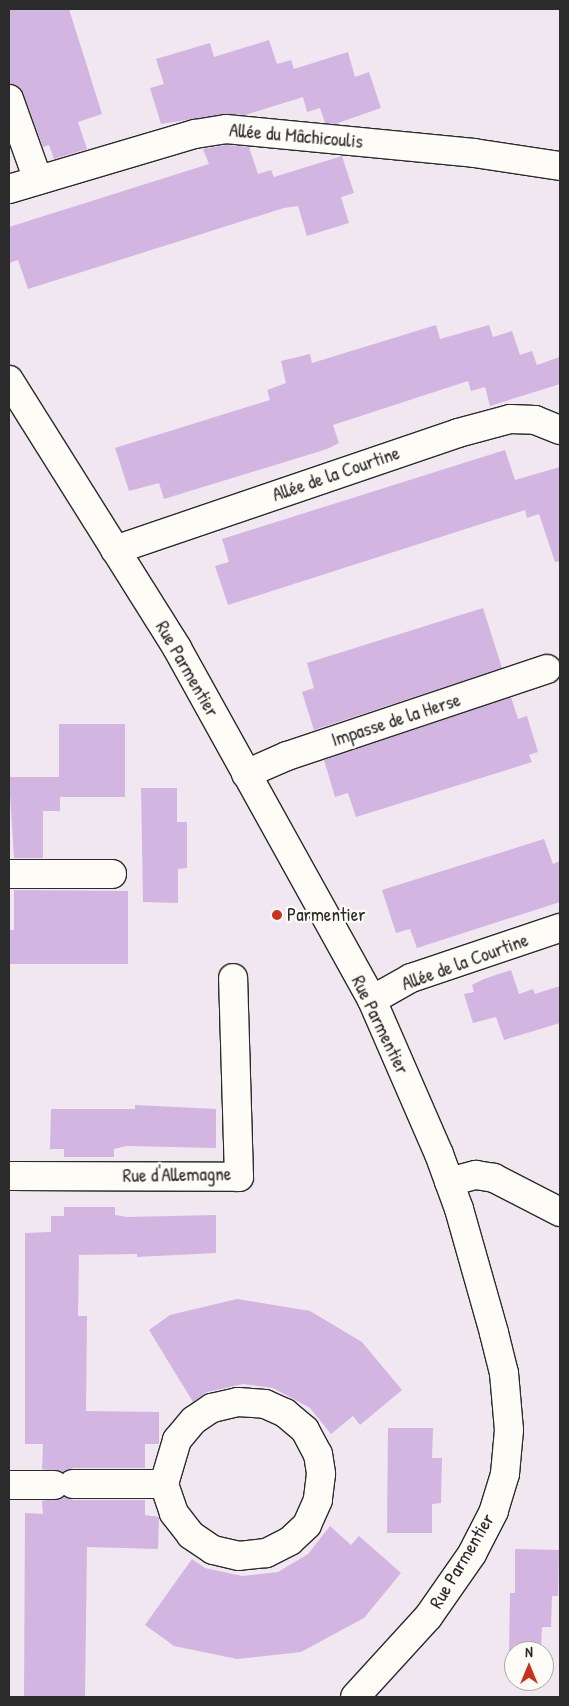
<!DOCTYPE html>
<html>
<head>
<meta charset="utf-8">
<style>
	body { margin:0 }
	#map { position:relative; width:569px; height:1706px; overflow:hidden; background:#f0e7f0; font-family:"Patrick Hand",sans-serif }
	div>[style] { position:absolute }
	.building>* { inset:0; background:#d3b5e1; transform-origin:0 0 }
	.roads { filter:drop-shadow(1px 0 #2b2b2b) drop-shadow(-1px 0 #2b2b2b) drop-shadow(0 1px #2b2b2b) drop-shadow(0 -1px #2b2b2b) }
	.minor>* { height:28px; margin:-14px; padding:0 14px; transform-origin:14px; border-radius:14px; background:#fdfcf7 }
	.dots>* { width:14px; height:14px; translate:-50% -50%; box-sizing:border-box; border:2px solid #fdfcf7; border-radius:50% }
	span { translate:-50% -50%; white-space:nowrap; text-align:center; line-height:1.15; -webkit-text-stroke:4.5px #fdfcf7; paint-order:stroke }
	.street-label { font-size:19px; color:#2b2b2b }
	.poi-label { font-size:19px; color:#2b2b2b }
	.left { translate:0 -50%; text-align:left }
	.frame { position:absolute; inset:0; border:10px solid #2b2b2b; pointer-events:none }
	.north { position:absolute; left:504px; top:1641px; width:50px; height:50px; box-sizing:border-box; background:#fdfcf7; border:1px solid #a9a8a5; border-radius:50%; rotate:0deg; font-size:14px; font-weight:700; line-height:20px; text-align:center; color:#2b2b2b }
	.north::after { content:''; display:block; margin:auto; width:18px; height:22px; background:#c8321e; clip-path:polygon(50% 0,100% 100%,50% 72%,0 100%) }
</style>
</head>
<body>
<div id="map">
	<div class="building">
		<div style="clip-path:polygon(9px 9px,69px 9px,102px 114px,78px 122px,87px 149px,54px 159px,49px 145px,43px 147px,23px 93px,19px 87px,9px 84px)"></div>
		<div style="clip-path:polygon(269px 40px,277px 64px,291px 60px,294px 69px,348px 52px,355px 77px,369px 72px,381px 108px,335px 124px,325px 123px,320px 108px,307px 112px,303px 97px,245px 115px,224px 114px,161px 124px,150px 88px,164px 84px,156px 59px,210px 43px,214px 57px)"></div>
		<div style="clip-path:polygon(226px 145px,249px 147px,258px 174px,271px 170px,274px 177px,342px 156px,354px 193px,341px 197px,349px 223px,307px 236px,298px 206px,284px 208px,28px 289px,18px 260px,9px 263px,9px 227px,209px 164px,203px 149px)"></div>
		<div style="clip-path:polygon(436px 325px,440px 339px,489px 325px,493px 337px,512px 331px,520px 355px,532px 351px,537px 365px,560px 357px,560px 384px,490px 406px,485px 387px,471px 391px,468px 381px,333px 425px,339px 443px,327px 449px,164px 499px,159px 483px,129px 491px,115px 448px,270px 400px,267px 390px,286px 383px,281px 361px,310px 354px,312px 363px)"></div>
		<div style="clip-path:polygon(505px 450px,515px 480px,560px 467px,560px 561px,555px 562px,539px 514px,527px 518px,525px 510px,228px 605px,215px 566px,229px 562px,222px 539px)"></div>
		<div style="clip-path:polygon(483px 608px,502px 668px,314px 730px,302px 692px,314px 688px,307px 663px)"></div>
		<div style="clip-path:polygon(511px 697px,518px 719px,527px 716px,538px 752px,529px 755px,532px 762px,356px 817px,348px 793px,335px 797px,324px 760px)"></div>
		<div style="left:59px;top:724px;width:66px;height:73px"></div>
		<div style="clip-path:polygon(9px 777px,60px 777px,60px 811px,43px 811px,43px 858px,14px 858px)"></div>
		<div style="clip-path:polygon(141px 788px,177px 788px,177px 822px,187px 822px,187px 868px,178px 869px,178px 903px,143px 902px)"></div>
		<div style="clip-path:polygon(544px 839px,553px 864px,560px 861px,560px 902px,417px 948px,410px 929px,396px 933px,382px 890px)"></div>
		<div style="clip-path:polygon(14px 890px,128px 891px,128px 964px,9px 964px,9px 930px,14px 930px)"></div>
		<div style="clip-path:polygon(511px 970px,519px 994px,533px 989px,535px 994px,560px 986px,560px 1023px,504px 1040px,496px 1017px,473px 1023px,464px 994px,474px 992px,472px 985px,484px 979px)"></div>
		<div style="clip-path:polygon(135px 1105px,216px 1109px,216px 1148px,127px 1146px,114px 1149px,114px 1157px,64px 1157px,64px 1149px,50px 1149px,51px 1109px,135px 1109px)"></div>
		<div style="clip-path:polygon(64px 1207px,115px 1207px,115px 1215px,127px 1217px,216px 1215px,216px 1253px,137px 1257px,137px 1254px,79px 1255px,78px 1316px,87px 1316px,86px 1411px,159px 1412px,159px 1444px,145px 1444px,145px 1468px,73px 1468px,63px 1473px,42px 1469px,43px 1444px,25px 1444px,25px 1233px,51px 1232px,51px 1216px,64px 1216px)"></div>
		<div style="clip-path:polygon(237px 1299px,310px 1311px,362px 1342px,402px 1390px,360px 1425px,353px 1416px,331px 1434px,310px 1408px,273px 1388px,243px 1384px,207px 1392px,193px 1402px,149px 1330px,170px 1315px)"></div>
		<div style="clip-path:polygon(388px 1428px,433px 1428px,432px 1458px,442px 1458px,441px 1503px,432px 1504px,432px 1533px,387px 1533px)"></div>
		<div style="clip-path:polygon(64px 1496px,73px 1500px,145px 1500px,145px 1515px,159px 1517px,158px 1549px,87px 1547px,85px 1697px,24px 1696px,25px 1513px,43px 1514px,42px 1501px)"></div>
		<div style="clip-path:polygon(330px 1526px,351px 1545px,359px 1536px,401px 1573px,364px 1618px,301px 1652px,237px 1659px,174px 1646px,145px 1625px,192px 1559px,205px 1568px,242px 1576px,278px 1572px,308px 1554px)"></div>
		<div style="clip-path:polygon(515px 1549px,559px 1550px,558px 1596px,552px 1596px,551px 1627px,542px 1627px,541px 1651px,509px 1651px,510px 1593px,515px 1593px)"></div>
	</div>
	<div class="roads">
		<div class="minor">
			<div style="left:9px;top:99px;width:86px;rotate:70.3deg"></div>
			<div style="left:9px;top:189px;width:194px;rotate:-16.5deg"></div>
			<div style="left:195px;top:134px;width:31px;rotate:-9deg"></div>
			<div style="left:226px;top:129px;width:249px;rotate:5.5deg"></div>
			<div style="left:474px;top:153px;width:87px;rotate:8.6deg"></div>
			<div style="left:9px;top:380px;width:316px;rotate:57.9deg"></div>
			<div style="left:177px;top:648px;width:402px;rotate:61deg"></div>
			<div style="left:372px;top:1000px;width:168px;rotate:66.5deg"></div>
			<div style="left:439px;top:1154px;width:59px;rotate:70deg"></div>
			<div style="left:459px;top:1209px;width:129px;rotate:74.2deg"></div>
			<div style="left:494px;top:1333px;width:41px;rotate:76deg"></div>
			<div style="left:504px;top:1373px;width:57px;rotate:85deg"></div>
			<div style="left:509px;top:1430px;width:44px;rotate:95.2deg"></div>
			<div style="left:505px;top:1474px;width:39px;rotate:107deg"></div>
			<div style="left:494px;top:1511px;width:48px;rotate:117.1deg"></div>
			<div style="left:472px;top:1554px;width:77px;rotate:124.9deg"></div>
			<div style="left:428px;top:1617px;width:108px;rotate:132.4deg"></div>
			<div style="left:115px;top:550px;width:362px;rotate:-18.8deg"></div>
			<div style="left:458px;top:433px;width:54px;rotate:-15.1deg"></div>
			<div style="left:510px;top:419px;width:25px;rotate:2deg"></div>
			<div style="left:535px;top:420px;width:27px;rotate:22deg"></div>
			<div style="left:246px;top:774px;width:45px;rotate:-23.7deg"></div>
			<div style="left:287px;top:756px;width:274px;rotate:-18.5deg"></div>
			<div style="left:9px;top:874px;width:103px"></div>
			<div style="left:372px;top:1000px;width:45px;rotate:-29.4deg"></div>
			<div style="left:411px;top:978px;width:157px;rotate:-18.6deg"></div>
			<div style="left:9px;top:1176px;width:230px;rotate:0.2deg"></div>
			<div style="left:239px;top:1177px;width:199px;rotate:-91.7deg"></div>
			<div style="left:449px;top:1182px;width:28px;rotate:-15deg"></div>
			<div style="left:476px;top:1175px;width:18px;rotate:9deg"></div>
			<div style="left:494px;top:1178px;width:74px;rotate:27.3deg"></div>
			<div style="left:238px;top:1402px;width:27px;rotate:4deg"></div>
			<div style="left:265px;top:1404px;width:22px;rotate:24deg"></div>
			<div style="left:285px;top:1413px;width:26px;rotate:40deg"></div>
			<div style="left:305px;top:1430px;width:27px;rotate:62deg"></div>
			<div style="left:318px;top:1454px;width:20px;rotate:81deg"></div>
			<div style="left:321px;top:1474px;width:26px;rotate:97deg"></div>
			<div style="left:318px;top:1500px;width:27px;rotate:114deg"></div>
			<div style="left:307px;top:1525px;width:23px;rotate:137deg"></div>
			<div style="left:290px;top:1541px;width:27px;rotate:153deg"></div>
			<div style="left:266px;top:1553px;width:27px;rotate:174deg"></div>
			<div style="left:239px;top:1556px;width:27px;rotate:-167deg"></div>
			<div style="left:213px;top:1550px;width:27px;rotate:-146deg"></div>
			<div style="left:191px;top:1535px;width:28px;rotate:-128deg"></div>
			<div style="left:174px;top:1513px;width:31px;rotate:-109deg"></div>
			<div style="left:164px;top:1484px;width:46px;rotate:-73.5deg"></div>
			<div style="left:177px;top:1440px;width:26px;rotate:-50deg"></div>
			<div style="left:194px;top:1420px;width:22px;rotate:-34deg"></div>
			<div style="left:212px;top:1408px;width:27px;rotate:-13deg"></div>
			<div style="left:73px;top:1484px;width:91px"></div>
			<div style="left:9px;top:1485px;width:45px"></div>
		</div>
	</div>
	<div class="dots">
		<div style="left:277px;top:915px;background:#c8321e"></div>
	</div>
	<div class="street-label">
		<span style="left:296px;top:136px;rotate:5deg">Allée du Mâchicoulis</span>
		<span style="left:336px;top:474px;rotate:-19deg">Allée de la Courtine</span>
		<span style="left:187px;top:669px;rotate:60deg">Rue Parmentier</span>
		<span style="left:396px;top:720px;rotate:-18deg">Impasse de la Herse</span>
		<span style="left:465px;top:962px;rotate:-20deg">Allée de la Courtine</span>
		<span style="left:380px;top:1025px;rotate:64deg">Rue Parmentier</span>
		<span style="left:177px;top:1175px;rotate:-1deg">Rue d'Allemagne</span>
		<span style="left:462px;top:1561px;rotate:-59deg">Rue Parmentier</span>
	</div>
	<div class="poi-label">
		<span class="left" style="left:287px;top:915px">Parmentier</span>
	</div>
	<div class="frame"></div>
	<div class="north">N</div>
</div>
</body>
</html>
